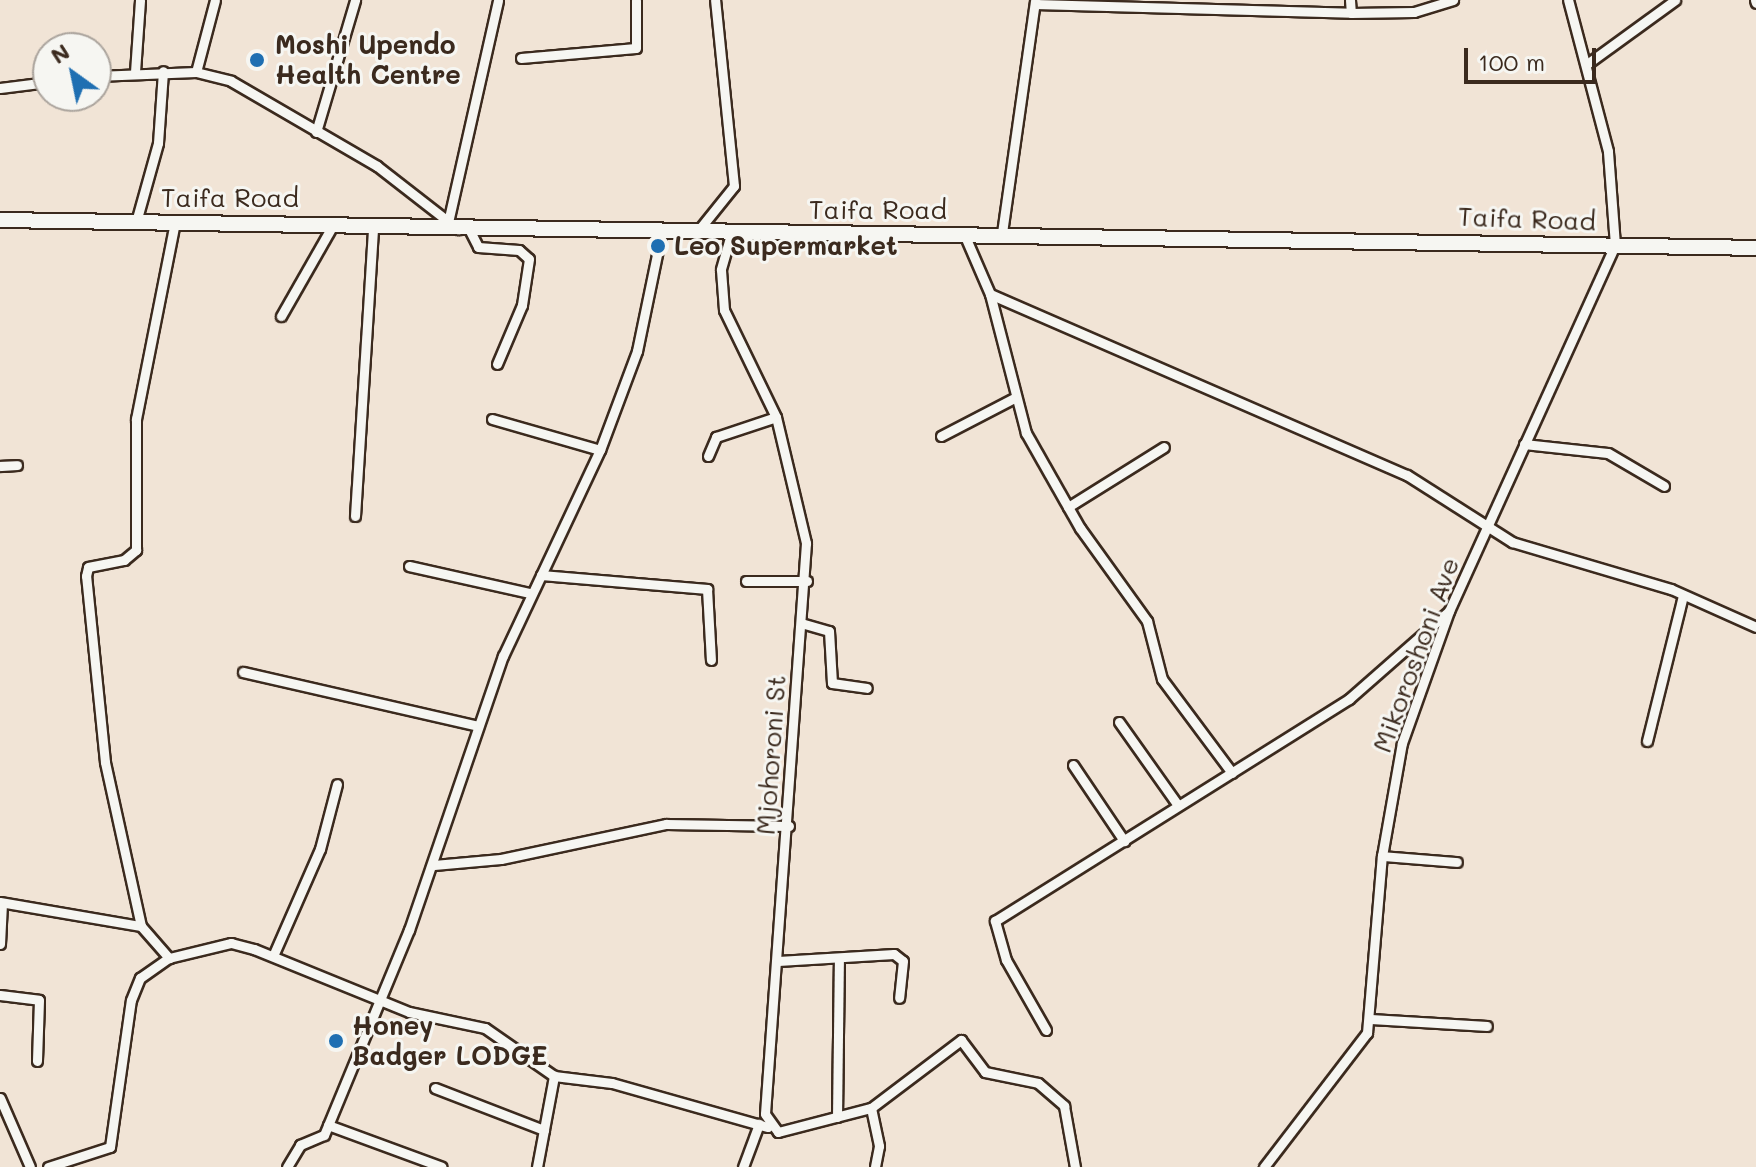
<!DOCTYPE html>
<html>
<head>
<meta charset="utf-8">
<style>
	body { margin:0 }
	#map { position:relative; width:1756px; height:1167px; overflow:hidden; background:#f1e4d6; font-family:Mali,sans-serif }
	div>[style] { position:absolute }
	.roads { filter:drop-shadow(2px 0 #3b2a1e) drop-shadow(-2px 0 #3b2a1e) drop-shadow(0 2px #3b2a1e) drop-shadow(0 -2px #3b2a1e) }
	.minor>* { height:9px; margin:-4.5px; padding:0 4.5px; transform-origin:4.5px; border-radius:4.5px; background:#f6f6f2 }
	.highway>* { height:14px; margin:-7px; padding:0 7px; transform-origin:7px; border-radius:7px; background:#f6f6f2 }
	.dots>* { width:22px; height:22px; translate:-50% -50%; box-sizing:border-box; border:4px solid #f6f6f2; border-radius:50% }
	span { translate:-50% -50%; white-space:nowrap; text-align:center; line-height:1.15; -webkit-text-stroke:6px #f6f6f2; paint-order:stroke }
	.poi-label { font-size:26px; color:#3b2a1e; font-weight:700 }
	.left { translate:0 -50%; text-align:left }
	.street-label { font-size:26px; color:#3b2a1e }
	.north { position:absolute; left:32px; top:32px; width:80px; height:80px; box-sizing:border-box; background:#f6f6f2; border:2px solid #aba49d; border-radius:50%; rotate:327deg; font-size:22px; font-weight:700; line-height:32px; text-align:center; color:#3b2a1e }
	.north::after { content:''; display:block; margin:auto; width:28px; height:36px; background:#1f6fb2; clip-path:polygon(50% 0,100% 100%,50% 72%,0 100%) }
	.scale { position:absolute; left:1464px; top:48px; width:132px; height:36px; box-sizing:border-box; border:4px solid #3b2a1e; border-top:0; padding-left:10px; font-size:24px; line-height:28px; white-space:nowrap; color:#3b2a1e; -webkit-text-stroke:6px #f6f6f2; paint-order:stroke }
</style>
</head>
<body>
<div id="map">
	<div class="roads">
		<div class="minor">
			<div style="left:1350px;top:0;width:13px;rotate:86deg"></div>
			<div style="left:1755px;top:0;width:3px;rotate:72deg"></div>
			<div style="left:1035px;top:4px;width:316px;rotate:1.6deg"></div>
			<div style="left:1351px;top:13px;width:63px;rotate:-0.9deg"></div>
			<div style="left:1414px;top:12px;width:41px;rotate:-17.1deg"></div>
			<div style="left:521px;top:58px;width:115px;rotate:-5deg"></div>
			<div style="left:636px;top:48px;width:48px;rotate:-90deg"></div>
			<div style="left:1587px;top:64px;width:109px;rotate:-36deg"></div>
			<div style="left:135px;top:72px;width:72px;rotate:-86deg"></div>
			<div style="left:196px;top:72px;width:74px;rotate:-75.2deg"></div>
			<div style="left:96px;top:76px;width:100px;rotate:-2.3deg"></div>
			<div style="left:196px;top:72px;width:36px;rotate:14deg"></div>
			<div style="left:231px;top:81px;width:169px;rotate:30.2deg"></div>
			<div style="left:377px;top:166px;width:103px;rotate:37.9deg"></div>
			<div style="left:0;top:88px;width:48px;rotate:-7.1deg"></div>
			<div style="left:316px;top:132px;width:138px;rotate:-73.5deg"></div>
			<div style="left:449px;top:218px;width:223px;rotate:-77.3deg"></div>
			<div style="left:136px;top:222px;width:82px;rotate:-74.4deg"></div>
			<div style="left:158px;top:143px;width:72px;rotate:-86deg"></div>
			<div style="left:469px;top:229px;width:20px;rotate:63deg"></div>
			<div style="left:478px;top:247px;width:41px;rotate:4.2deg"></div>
			<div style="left:519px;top:250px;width:13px;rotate:42deg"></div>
			<div style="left:529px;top:259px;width:47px;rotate:98.7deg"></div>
			<div style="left:522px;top:305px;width:64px;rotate:113deg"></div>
			<div style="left:697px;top:232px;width:59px;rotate:-51.2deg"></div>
			<div style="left:734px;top:186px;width:187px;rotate:-95.8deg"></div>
			<div style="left:1002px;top:233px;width:235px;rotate:-81.9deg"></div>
			<div style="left:731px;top:234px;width:37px;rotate:106deg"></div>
			<div style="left:721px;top:270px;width:40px;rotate:85.7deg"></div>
			<div style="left:724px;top:310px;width:119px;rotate:64.1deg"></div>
			<div style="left:776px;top:417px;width:130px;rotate:76.6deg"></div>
			<div style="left:806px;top:543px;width:572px;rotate:94.11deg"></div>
			<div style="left:765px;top:1114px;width:22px;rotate:54deg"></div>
			<div style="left:778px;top:1132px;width:96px;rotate:-14.5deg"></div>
			<div style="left:871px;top:1108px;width:39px;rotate:78deg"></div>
			<div style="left:879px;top:1146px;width:21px;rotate:101deg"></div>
			<div style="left:964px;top:234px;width:65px;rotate:66.6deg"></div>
			<div style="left:990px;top:294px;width:144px;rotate:75.5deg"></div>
			<div style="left:1026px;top:433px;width:109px;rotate:60.4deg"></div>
			<div style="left:1080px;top:528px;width:115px;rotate:54.2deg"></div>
			<div style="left:1147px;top:621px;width:60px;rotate:75.5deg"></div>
			<div style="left:1162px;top:679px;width:117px;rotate:53.3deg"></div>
			<div style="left:990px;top:294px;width:455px;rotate:23.5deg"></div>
			<div style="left:1407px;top:475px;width:125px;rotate:32.5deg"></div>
			<div style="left:1512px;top:542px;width:166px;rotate:16.5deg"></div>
			<div style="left:1671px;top:589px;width:93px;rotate:24.1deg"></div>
			<div style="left:281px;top:316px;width:107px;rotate:-60.3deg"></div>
			<div style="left:492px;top:419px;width:112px;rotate:16deg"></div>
			<div style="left:941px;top:436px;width:82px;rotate:-27.5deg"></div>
			<div style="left:1524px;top:444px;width:84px;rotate:6.1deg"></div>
			<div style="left:1608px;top:453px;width:65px;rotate:30.5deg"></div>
			<div style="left:708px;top:456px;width:21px;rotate:-67deg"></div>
			<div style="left:716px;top:437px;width:63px;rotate:-18.4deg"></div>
			<div style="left:0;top:466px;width:17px;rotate:-3deg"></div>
			<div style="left:1068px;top:507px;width:113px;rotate:-32deg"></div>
			<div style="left:355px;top:516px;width:291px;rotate:-86.4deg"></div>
			<div style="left:409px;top:566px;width:124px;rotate:12.6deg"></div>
			<div style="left:541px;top:575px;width:167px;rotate:4.8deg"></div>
			<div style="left:707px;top:589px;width:71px;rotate:86.8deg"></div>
			<div style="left:746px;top:581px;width:61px"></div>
			<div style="left:801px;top:623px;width:29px;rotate:16deg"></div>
			<div style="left:829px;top:631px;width:52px;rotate:86.7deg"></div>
			<div style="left:832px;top:683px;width:35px;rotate:8deg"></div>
			<div style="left:243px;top:672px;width:241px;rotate:12.9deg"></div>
			<div style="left:1119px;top:722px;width:100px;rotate:54.7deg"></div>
			<div style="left:1647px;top:741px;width:149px;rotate:-76.1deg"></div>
			<div style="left:1073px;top:765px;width:92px;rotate:56.1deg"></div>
			<div style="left:1382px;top:856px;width:75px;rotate:4.6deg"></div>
			<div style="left:434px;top:865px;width:67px;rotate:-5.1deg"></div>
			<div style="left:501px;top:859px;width:169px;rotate:-12deg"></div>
			<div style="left:666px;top:824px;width:123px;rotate:0.9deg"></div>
			<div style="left:0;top:902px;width:143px;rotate:9.7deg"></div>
			<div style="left:141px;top:926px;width:43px;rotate:48.8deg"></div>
			<div style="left:169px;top:958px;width:64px;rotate:-13.6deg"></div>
			<div style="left:231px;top:943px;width:24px;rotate:15deg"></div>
			<div style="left:254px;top:949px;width:167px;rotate:22.1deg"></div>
			<div style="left:409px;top:1012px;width:78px;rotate:11.9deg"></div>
			<div style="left:485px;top:1028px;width:84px;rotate:34.8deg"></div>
			<div style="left:554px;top:1076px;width:58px;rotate:6.9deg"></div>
			<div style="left:612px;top:1083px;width:162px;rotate:15.8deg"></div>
			<div style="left:141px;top:926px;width:168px;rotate:-102.4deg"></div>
			<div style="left:105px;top:762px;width:187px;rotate:-95.8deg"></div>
			<div style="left:86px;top:576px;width:9px;rotate:-77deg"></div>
			<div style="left:88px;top:567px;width:37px;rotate:-11deg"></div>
			<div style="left:124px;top:560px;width:16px;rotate:-40deg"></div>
			<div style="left:136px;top:550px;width:131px;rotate:-90deg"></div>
			<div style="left:136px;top:419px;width:201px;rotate:-78.8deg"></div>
			<div style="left:0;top:944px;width:41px;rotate:-87.2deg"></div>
			<div style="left:273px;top:956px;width:117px;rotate:-66.3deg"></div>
			<div style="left:320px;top:849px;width:67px;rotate:-75.3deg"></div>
			<div style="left:778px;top:961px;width:116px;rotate:-3.5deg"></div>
			<div style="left:894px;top:954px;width:11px;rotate:38deg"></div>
			<div style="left:903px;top:961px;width:37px;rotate:96deg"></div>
			<div style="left:0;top:995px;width:39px;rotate:7deg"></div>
			<div style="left:39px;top:1000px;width:61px;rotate:91.9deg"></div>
			<div style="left:1371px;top:1019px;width:116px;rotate:3.5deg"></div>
			<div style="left:1046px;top:1030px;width:81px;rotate:-119.7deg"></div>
			<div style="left:1006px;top:960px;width:41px;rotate:-105.8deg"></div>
			<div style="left:995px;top:921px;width:418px;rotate:-32.1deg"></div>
			<div style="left:1349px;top:699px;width:130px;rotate:-41.3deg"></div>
			<div style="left:435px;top:1088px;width:117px;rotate:21.1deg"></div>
			<div style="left:0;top:1098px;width:75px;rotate:66.5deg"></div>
			<div style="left:871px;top:1108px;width:113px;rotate:-37.1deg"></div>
			<div style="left:961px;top:1040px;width:40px;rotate:53deg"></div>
			<div style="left:985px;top:1072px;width:54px;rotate:11.7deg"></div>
			<div style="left:1038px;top:1083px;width:35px;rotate:41deg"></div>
			<div style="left:1064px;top:1106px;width:62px;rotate:79.8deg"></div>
			<div style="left:837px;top:1117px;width:157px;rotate:-89.3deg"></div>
			<div style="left:328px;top:1125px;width:121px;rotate:20.2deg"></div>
			<div style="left:48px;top:1167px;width:65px;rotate:-17.9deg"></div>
			<div style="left:110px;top:1147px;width:148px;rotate:-81.9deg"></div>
			<div style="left:131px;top:1000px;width:24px;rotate:-68deg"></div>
			<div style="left:140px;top:978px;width:35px;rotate:-35deg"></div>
			<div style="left:287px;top:1167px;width:26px;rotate:-59deg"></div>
			<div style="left:300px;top:1145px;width:26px;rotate:-23deg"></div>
			<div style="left:324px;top:1135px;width:222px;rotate:-67.5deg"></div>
			<div style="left:409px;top:930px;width:290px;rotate:-71.1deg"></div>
			<div style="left:503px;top:656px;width:228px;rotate:-64.8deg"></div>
			<div style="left:600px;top:450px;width:106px;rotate:-69.5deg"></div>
			<div style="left:637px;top:351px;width:124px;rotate:-78.3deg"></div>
			<div style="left:537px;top:1167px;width:93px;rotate:-79.4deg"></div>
			<div style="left:743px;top:1167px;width:46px;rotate:-69.6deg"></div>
			<div style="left:1264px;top:1167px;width:169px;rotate:-52.5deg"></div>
			<div style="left:1367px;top:1033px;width:178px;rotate:-85.2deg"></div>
			<div style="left:1382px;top:856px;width:115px;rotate:-80deg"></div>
			<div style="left:1402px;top:743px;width:140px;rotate:-70.4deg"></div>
			<div style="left:1449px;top:611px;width:402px;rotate:-65.6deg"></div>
			<div style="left:1615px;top:245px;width:94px;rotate:-94.3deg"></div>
			<div style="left:1608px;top:151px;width:156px;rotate:-104.8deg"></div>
		</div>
		<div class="highway">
			<div style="left:0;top:220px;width:1756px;rotate:0.91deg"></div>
		</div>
	</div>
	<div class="dots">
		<div style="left:257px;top:60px;background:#1f6fb2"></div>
		<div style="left:658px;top:246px;background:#1f6fb2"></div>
		<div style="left:336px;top:1041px;background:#1f6fb2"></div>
	</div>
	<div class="poi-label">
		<span class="left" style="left:275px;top:60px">Moshi Upendo<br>Health Centre</span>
		<span class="left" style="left:674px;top:246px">Leo Supermarket</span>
		<span class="left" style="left:352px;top:1041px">Honey<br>Badger LODGE</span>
	</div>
	<div class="street-label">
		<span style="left:230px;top:198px">Taifa Road</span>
		<span style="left:878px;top:210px">Taifa Road</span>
		<span style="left:1527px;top:219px;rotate:2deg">Taifa Road</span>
		<span style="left:1416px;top:655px;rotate:-70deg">Mikoroshoni Ave</span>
		<span style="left:771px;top:755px;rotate:-86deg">Mjohoroni St</span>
	</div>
	<div class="north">N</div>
	<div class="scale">100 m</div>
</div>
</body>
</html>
